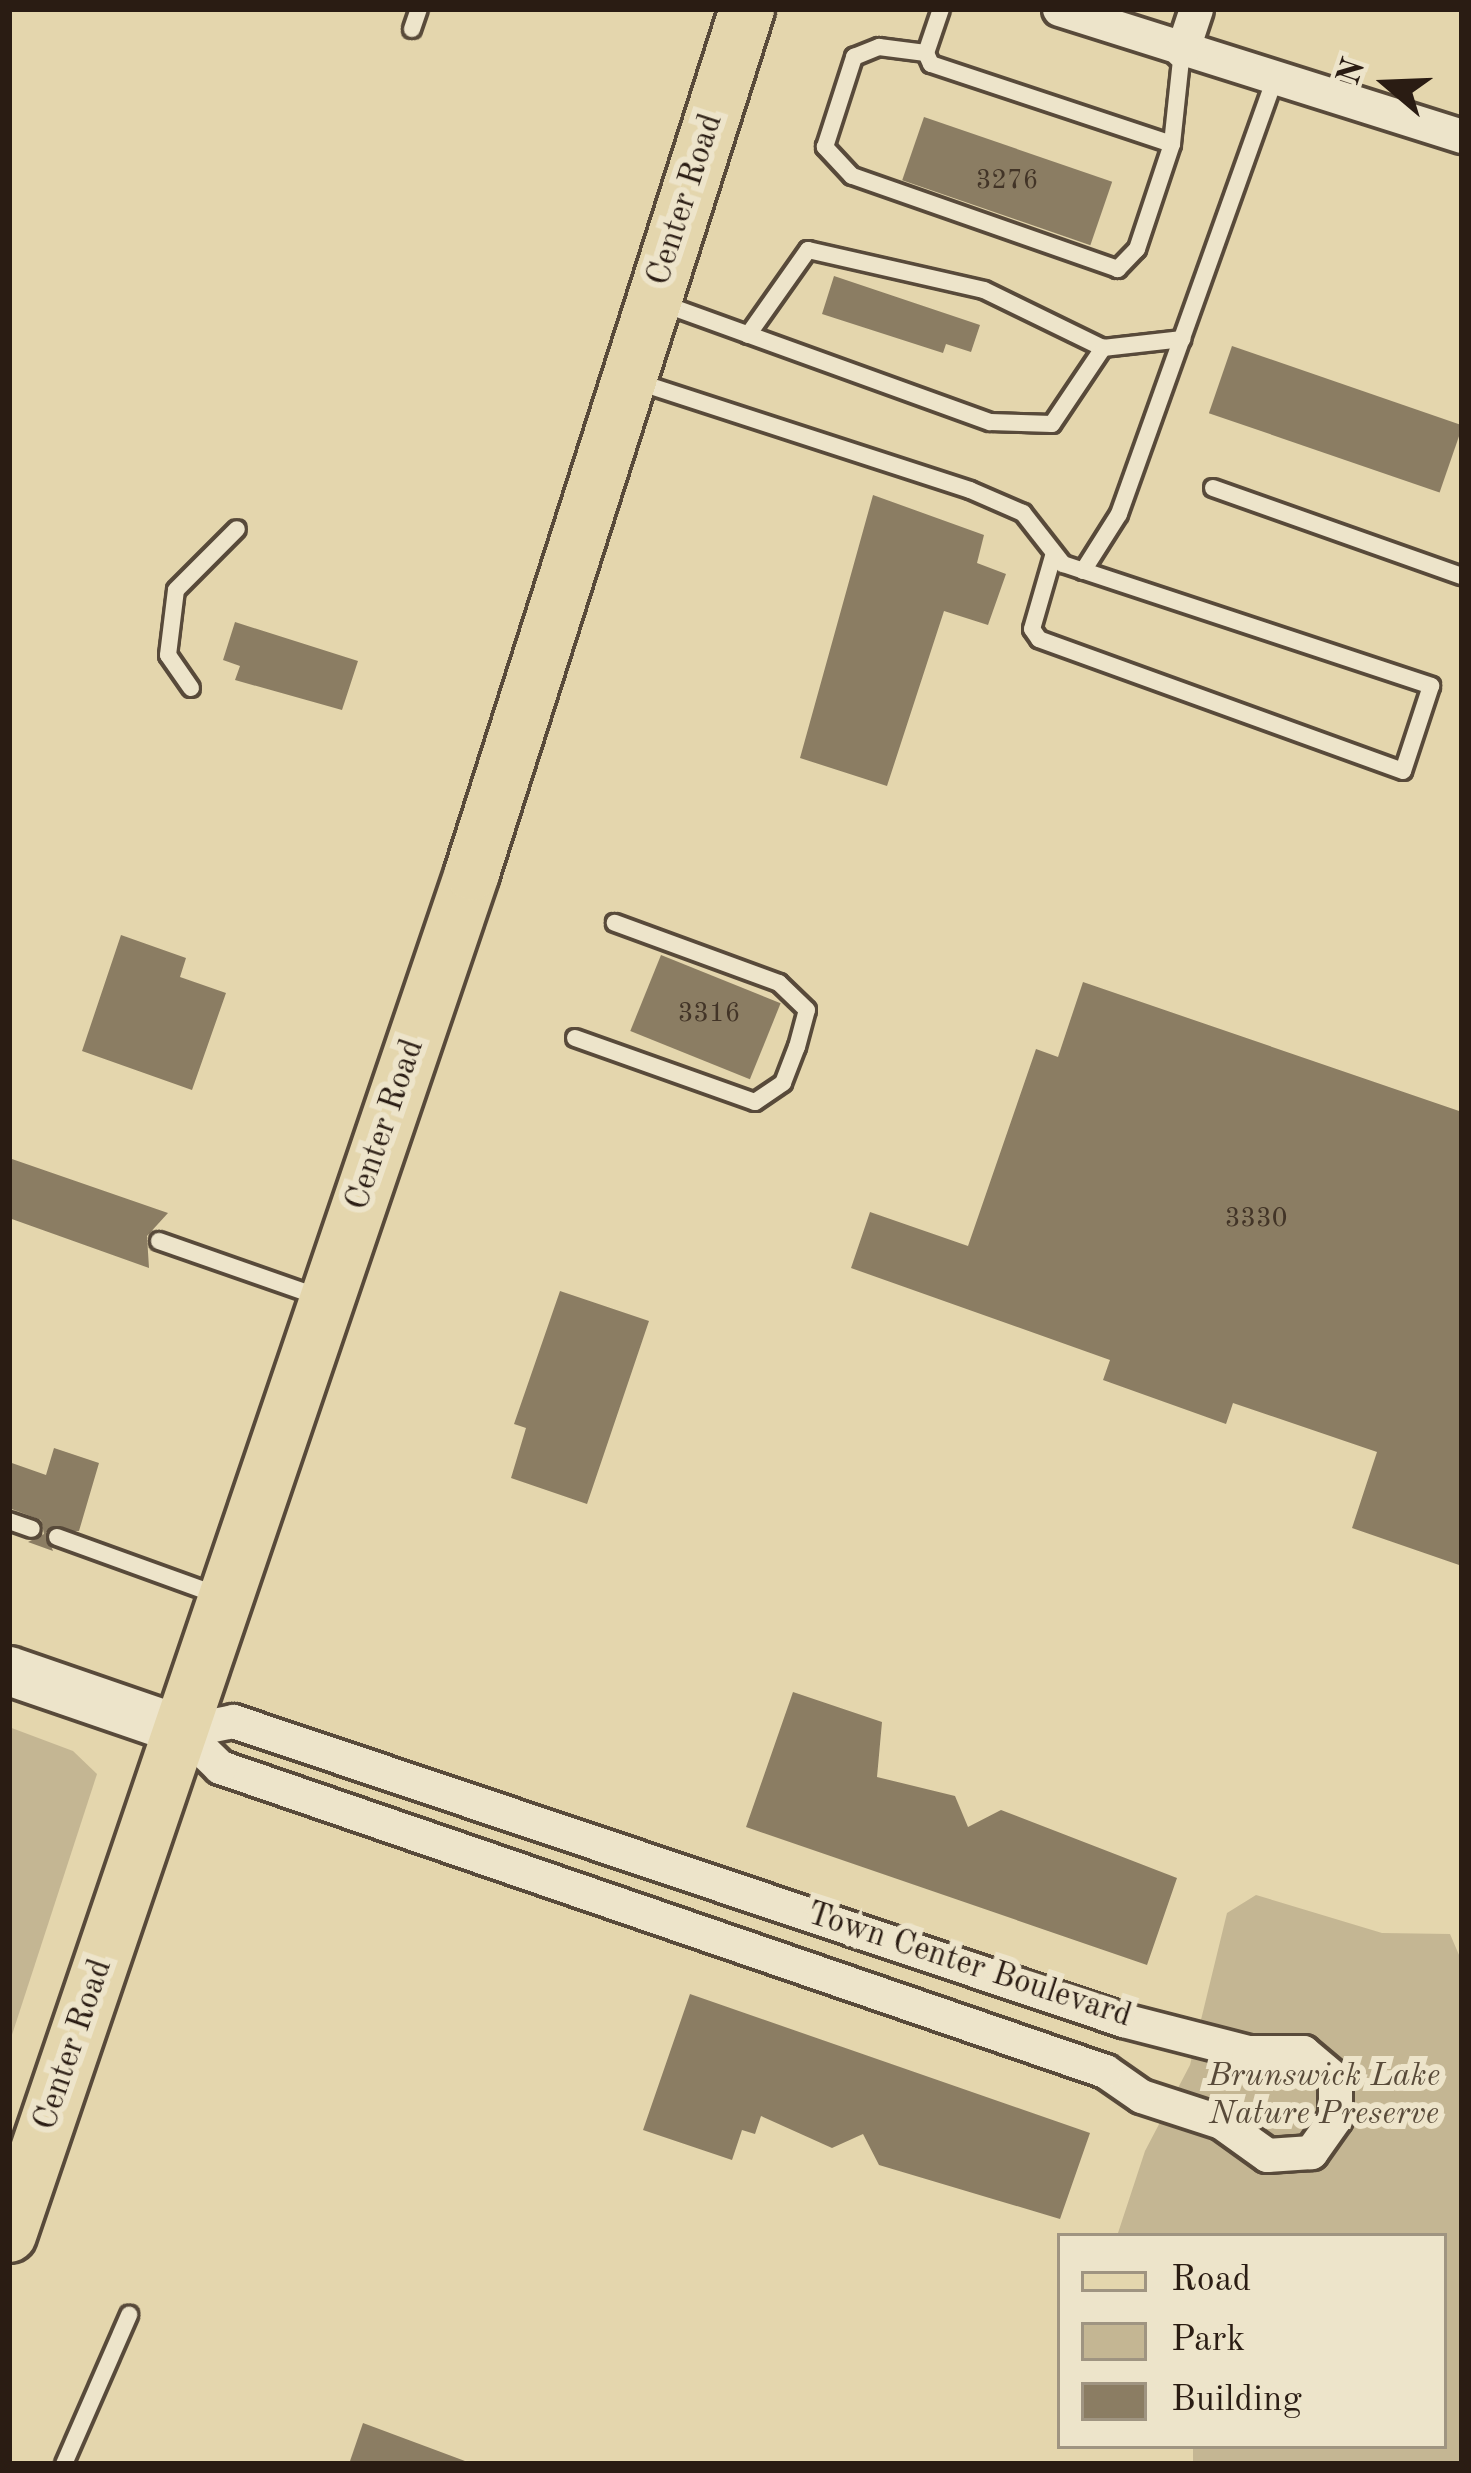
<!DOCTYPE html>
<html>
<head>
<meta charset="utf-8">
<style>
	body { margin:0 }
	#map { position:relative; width:1471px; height:2473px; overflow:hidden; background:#e4d6ad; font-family:"Old Standard TT",serif }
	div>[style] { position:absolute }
	.green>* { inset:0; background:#c4b693 }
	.building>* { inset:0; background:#8b7d63; transform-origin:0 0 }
	.roads { filter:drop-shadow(3px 0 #584a3a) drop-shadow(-3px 0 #584a3a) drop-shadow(0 3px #584a3a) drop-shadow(0 -3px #584a3a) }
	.lane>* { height:16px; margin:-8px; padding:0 8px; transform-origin:8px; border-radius:8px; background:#ede4ca }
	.street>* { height:33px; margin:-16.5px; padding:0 16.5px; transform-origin:16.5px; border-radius:16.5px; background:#ede4ca }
	.secondary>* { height:48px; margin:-24px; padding:0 24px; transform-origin:24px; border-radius:24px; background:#ede4ca }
	.primary>* { height:54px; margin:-27px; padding:0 27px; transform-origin:27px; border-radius:27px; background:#e4d6ad }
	span { translate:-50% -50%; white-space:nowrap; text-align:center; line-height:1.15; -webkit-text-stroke:12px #ede4ca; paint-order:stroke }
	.number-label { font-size:27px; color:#423427 }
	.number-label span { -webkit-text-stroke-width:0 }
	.street-label { font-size:33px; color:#2a1c13 }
	.park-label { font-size:33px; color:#584a39; font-style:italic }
	.frame { position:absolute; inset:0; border:12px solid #2a1c13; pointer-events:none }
	.legend { position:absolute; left:1057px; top:2233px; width:390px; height:216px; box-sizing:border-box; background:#ede4ca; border:3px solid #9f9481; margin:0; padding:15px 21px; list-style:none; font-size:36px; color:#2a1c13 }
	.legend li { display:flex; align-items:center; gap:24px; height:60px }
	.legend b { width:60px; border:3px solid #9f9481 }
	.north { position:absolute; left:1327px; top:24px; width:120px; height:120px; -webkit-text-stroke:9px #ede4ca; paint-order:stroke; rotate:289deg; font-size:33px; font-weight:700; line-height:48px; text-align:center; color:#2a1c13 }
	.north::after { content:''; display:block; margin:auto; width:42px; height:54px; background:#2a1c13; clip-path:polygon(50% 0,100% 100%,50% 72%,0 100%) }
</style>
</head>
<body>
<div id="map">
	<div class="green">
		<div style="clip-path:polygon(9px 1727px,73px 1751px,97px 1774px,9px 2044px)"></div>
		<div style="clip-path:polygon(1256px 1895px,1382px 1933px,1450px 1934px,1462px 1962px,1462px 2464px,1193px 2464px,1193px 2446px,1444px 2446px,1444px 2236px,1117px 2236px,1145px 2151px,1190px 2065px,1227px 1913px)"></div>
	</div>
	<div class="building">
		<div style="left:924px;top:117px;width:199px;height:67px;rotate:19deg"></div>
		<div style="clip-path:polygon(834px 276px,980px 325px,971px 352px,946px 344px,943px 353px,822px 314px)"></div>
		<div style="left:1232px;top:346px;width:244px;height:71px;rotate:19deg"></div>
		<div style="clip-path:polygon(873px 495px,984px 535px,977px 563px,1006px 574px,988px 625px,944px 611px,887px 786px,800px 758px)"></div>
		<div style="clip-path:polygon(235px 622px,358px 661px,342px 710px,235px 680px,240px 666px,223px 660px)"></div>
		<div style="clip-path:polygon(121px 935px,186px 958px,180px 977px,226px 993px,192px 1090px,82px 1051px)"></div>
		<div style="left:661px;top:955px;width:129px;height:82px;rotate:22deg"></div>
		<div style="clip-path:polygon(1083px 982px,1462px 1112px,1462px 1566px,1352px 1528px,1377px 1452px,1233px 1403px,1226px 1424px,1103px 1380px,1110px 1360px,851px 1268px,870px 1212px,968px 1246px,1036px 1049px,1058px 1057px)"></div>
		<div style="clip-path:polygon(9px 1158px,168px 1213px,147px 1236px,149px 1268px,9px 1218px)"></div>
		<div style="clip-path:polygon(560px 1291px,649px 1321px,587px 1504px,511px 1478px,526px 1428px,514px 1424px)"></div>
		<div style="clip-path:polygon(54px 1448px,99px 1463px,79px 1531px,46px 1532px,53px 1551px,28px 1542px,44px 1534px,41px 1520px,9px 1508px,9px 1462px,46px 1475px)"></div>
		<div style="clip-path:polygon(793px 1692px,882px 1722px,877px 1777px,955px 1796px,968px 1827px,1001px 1810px,1177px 1878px,1147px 1965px,746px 1827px)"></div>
		<div style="clip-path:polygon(690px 1994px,1090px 2133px,1060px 2219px,879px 2165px,863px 2134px,832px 2148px,761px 2116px,755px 2134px,742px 2130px,732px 2160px,643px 2130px)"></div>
		<div style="clip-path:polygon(363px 2423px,465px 2461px,464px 2464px,349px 2464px)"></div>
	</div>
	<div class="roads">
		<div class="lane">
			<div style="left:412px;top:29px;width:21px;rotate:-71deg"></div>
			<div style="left:926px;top:53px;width:46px;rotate:-71.2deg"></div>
			<div style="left:1172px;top:144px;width:111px;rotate:108.4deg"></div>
			<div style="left:1137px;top:249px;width:28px;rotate:134deg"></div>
			<div style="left:1118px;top:269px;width:282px;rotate:-160.7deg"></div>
			<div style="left:852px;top:176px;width:40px;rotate:-133deg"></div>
			<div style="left:825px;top:147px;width:95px;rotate:-72.1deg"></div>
			<div style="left:854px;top:57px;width:27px;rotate:-22deg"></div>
			<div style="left:879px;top:47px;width:47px;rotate:7.3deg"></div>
			<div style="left:926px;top:53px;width:12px;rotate:66deg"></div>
			<div style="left:931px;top:64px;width:254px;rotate:18.4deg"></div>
			<div style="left:1172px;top:144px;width:94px;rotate:-83.9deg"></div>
			<div style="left:661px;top:303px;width:350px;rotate:19.9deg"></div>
			<div style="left:990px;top:422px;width:62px;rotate:1.8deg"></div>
			<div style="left:1052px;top:424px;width:92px;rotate:-56.1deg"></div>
			<div style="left:748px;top:335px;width:104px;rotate:-54.8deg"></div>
			<div style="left:808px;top:250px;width:180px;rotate:12.8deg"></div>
			<div style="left:984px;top:290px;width:132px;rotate:26deg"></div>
			<div style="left:1103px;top:348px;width:80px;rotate:-6.5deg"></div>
			<div style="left:635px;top:381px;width:352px;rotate:18deg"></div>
			<div style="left:970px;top:490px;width:58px;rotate:23.5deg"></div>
			<div style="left:1023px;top:513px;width:65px;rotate:51.9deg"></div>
			<div style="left:1063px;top:564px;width:388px;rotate:18.3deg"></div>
			<div style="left:1431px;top:686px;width:89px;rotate:108.2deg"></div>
			<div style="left:1403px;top:771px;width:387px;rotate:-160.1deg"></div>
			<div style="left:1039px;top:639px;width:12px;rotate:-125deg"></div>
			<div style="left:1032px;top:629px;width:79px;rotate:-73.9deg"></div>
			<div style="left:1213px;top:488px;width:264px;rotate:19.5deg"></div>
			<div style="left:1083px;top:571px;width:67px;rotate:-57.7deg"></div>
			<div style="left:1119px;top:514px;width:460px;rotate:-70.3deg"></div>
			<div style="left:191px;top:688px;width:40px;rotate:-124.9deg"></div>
			<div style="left:168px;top:655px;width:65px;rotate:-83deg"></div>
			<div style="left:176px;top:590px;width:86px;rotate:-45deg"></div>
			<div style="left:575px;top:1038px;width:191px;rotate:19.6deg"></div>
			<div style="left:755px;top:1102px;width:34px;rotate:-34deg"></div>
			<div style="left:783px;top:1083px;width:39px;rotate:-69deg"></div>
			<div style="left:797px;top:1047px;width:38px;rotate:-75deg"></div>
			<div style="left:807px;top:1010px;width:39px;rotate:-136deg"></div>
			<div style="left:779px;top:983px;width:175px;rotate:-159.9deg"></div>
			<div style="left:159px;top:1241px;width:173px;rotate:19.3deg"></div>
			<div style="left:9px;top:1521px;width:24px;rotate:19deg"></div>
			<div style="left:57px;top:1537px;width:173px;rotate:19.9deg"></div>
			<div style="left:64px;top:2464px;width:163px;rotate:-66.4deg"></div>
		</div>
		<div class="street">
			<div style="left:1059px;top:9px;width:423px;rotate:17.5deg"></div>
			<div style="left:1182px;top:51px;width:44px;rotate:-71.6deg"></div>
			<div style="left:233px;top:1721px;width:939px;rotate:18.57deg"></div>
			<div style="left:1123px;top:2020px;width:129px;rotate:14.4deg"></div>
			<div style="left:1248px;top:2052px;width:55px"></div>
			<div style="left:1303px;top:2052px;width:42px;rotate:40.2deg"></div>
			<div style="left:1335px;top:2079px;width:39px;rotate:90deg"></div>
			<div style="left:1335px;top:2118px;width:42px;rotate:125.2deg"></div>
			<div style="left:1311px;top:2152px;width:44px;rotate:176.1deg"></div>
			<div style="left:1267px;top:2155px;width:57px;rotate:-144.3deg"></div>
			<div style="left:1221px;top:2122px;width:84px;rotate:-162deg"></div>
			<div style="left:1141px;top:2096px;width:44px;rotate:-145.2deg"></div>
			<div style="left:1105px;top:2071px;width:936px;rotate:-161.04deg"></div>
			<div style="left:220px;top:1767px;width:52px;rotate:-135.8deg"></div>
			<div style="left:183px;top:1731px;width:51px;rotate:-11.3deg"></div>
		</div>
		<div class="secondary">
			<div style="left:9px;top:1671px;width:184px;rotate:19deg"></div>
		</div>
		<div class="primary">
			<div style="left:9px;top:2235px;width:1439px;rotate:-71.22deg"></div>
			<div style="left:472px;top:873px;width:907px;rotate:-72.34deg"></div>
		</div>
	</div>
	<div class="number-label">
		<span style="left:1007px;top:181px">3276</span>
		<span style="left:709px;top:1014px">3316</span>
		<span style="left:1256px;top:1219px">3330</span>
	</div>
	<div class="street-label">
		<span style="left:686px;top:200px;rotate:-72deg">Center Road</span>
		<span style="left:386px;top:1125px;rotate:-71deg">Center Road</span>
		<span style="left:969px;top:1966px;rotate:18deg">Town Center Boulevard</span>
		<span style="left:74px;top:2045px;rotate:-71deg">Center Road</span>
	</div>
	<div class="park-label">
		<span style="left:1324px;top:2096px">Brunswick Lake<br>Nature Preserve</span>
	</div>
	<div class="frame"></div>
	<ul class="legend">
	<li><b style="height:15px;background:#e4d6ad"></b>Road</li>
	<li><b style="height:33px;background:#c4b693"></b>Park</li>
	<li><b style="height:33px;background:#8b7d63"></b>Building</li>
	</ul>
	<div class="north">N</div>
</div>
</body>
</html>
